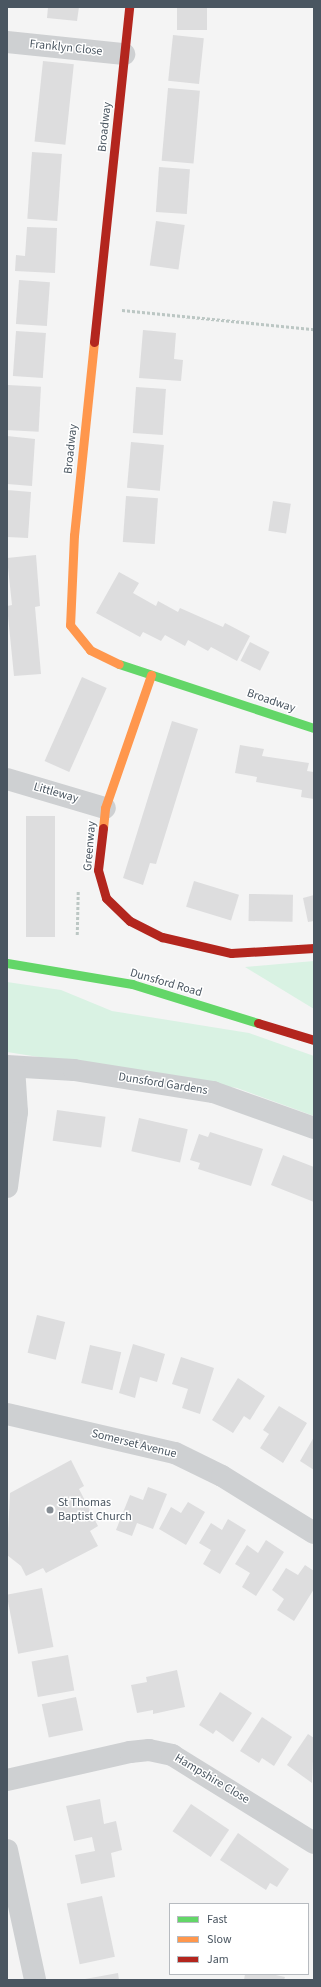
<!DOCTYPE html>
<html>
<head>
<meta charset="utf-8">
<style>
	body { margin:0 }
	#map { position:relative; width:321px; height:1987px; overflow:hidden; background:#f4f4f4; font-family:"Source Sans 3",sans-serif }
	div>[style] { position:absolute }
	.green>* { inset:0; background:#d9f2e3 }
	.building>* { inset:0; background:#ddddde; transform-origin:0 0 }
	.path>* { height:2.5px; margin-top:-1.25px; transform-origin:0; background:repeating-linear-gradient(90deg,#bcc7c4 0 3px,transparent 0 5px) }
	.street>* { height:22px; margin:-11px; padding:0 11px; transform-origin:11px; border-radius:11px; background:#ced0d2 }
	.fast>* { height:9px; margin:-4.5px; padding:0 4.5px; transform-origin:4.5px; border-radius:4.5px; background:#63d668 }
	.slow>* { height:9px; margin:-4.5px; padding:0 4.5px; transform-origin:4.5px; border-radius:4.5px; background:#ff974d }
	.jam>* { height:9px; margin:-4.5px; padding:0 4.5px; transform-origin:4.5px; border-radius:4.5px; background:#b3261e }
	.dots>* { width:11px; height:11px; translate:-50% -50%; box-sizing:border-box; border:2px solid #fff; border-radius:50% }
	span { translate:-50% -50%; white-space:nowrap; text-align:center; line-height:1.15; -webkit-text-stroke:3px #fff; paint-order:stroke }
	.street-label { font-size:12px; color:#4a5661 }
	.poi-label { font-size:12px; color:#4a5661 }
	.left { translate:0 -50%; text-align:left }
	.frame { position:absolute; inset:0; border:8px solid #4a5661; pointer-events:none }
	.legend { position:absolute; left:169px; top:1903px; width:140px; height:72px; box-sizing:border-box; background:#fff; border:1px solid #b7bbc0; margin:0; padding:5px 7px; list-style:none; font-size:12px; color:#4a5661 }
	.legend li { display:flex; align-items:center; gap:8px; height:20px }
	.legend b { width:20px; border:1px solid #b7bbc0 }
</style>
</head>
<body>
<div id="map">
	<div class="green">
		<div style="clip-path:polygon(314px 961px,314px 1009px,245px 967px)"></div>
		<div style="clip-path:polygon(7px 982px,61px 990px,112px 1011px,249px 1033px,314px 1056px,314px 1116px,237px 1088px,7px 1052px)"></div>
	</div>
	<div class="building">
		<div style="clip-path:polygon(48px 7px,79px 7px,77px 21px,47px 18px)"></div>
		<div style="left:177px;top:7px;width:30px;height:23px"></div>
		<div style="left:173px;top:35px;width:31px;height:46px;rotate:6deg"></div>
		<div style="left:43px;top:61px;width:31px;height:81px;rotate:6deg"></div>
		<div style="left:168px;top:88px;width:32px;height:73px;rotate:5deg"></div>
		<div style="left:32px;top:152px;width:30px;height:67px;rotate:4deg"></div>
		<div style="left:159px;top:167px;width:31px;height:45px;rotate:4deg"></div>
		<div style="left:156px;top:221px;width:29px;height:45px;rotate:8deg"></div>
		<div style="clip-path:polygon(27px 227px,57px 228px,55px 273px,15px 271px,16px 255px,25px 256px)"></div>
		<div style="left:19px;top:280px;width:31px;height:44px;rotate:4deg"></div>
		<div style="clip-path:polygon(143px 330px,176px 333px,174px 359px,183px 360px,181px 381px,139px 378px)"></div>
		<div style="left:16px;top:331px;width:30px;height:45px;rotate:4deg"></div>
		<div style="left:8px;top:385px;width:33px;height:45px;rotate:3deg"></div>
		<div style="left:136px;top:387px;width:30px;height:46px;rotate:4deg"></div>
		<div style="clip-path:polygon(7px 436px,35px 439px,32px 486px,7px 484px)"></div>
		<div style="left:131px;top:442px;width:33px;height:46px;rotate:5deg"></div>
		<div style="clip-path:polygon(7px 490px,31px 492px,28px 538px,7px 537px)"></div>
		<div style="left:126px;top:496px;width:32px;height:46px;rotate:4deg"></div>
		<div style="left:273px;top:501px;width:18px;height:30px;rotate:9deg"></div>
		<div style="clip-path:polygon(36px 555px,40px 606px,35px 607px,41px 674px,14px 676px,7px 606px,12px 605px,7px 558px)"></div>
		<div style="clip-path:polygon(119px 572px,139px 583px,133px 593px,156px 606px,158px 601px,178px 612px,180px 608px,223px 627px,225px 623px,250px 636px,237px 661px,211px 647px,208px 651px,188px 640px,185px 646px,165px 635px,161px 641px,143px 632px,140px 637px,96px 613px)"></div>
		<div style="left:250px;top:642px;width:22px;height:21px;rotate:27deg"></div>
		<div style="left:82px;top:677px;width:27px;height:92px;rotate:24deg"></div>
		<div style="clip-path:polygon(172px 721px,198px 729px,156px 864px,150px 863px,143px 885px,123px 878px)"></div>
		<div style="clip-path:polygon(240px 745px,264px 749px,262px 756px,309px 763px,307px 771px,314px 772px,314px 799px,301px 797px,302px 790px,256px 782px,257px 777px,235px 773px)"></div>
		<div style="left:26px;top:816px;width:29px;height:121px"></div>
		<div style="left:194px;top:881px;width:47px;height:27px;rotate:17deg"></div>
		<div style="left:249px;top:894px;width:44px;height:27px;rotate:1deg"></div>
		<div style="clip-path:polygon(314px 895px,314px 921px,308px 922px,303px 898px)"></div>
		<div style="left:57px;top:1110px;width:49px;height:31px;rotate:8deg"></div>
		<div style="left:139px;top:1118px;width:50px;height:34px;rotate:13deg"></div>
		<div style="clip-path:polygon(210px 1132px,263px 1149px,251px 1186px,198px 1169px,200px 1163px,190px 1160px,199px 1134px,208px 1137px)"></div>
		<div style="clip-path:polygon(283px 1155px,314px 1167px,314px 1202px,271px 1185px)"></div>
		<div style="left:37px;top:1315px;width:29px;height:39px;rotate:14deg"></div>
		<div style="clip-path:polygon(133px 1344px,165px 1354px,157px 1382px,140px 1377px,135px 1398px,119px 1393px)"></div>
		<div style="left:90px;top:1345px;width:32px;height:39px;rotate:13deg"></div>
		<div style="clip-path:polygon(181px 1357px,214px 1368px,200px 1414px,182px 1408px,188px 1389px,172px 1384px)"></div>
		<div style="clip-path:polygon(238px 1378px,265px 1396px,250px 1420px,244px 1416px,233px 1433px,212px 1420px)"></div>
		<div style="clip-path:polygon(279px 1406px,307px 1423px,283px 1463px,260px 1448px,269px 1434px,263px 1430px)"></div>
		<div style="clip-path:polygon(314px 1437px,314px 1470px,300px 1461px)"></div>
		<div style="clip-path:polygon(71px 1460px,84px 1486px,79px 1489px,98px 1526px,90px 1531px,98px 1546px,46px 1573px,43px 1568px,26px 1576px,21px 1566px,7px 1555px,10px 1493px)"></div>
		<div style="clip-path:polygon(148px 1487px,167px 1494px,153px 1529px,137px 1523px,132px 1536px,116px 1530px,130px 1495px,143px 1500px)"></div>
		<div style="clip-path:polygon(188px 1502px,205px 1512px,186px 1545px,159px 1529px,171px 1507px,181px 1513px)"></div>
		<div style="clip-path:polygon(228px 1519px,246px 1530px,220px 1574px,203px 1564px,211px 1550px,199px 1543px,211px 1523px,222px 1530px)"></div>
		<div style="clip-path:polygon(266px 1540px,284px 1552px,256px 1596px,242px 1587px,250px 1573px,235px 1564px,247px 1545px,258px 1553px)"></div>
		<div style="clip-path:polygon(305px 1565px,314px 1571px,314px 1589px,294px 1621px,277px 1610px,284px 1599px,272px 1590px,286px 1568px,298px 1575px)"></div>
		<div style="left:42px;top:1588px;width:60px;height:36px;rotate:79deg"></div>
		<div style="left:68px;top:1655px;width:36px;height:37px;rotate:80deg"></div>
		<div style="clip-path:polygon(177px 1670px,185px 1707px,153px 1714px,153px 1710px,137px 1713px,131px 1685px,147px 1682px,146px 1677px)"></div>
		<div style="clip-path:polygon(220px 1692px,252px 1713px,233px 1742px,216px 1730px,213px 1734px,199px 1725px)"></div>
		<div style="left:76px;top:1697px;width:34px;height:35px;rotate:78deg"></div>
		<div style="clip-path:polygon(262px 1717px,292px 1737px,274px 1766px,262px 1758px,259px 1763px,240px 1751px)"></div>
		<div style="clip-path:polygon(308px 1734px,314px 1738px,312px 1783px,287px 1765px)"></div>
		<div style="clip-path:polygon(100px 1799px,104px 1824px,116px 1821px,122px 1850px,111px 1853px,115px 1877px,81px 1884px,75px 1855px,95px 1851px,92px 1837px,74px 1841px,66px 1806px)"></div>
		<div style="left:191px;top:1804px;width:46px;height:33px;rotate:34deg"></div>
		<div style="clip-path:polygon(238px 1833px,289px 1869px,277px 1887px,270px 1883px,266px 1890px,220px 1860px)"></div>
		<div style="left:102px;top:1896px;width:62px;height:36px;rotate:78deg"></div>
		<div style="clip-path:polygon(118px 1973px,119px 1980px,85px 1980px,85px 1979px)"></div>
		<div style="clip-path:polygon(245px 1974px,271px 1974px,285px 1977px,284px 1980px,244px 1980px)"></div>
	</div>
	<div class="path">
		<div style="left:122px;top:310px;width:193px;rotate:5.7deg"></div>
		<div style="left:77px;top:935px;width:44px;rotate:-88.7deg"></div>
	</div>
	<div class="street">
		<div style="left:7px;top:42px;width:118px;rotate:5.9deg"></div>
		<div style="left:7px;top:779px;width:102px;rotate:16.5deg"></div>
		<div style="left:7px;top:1066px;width:67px;rotate:3.4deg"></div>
		<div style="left:74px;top:1070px;width:141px;rotate:9deg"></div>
		<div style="left:213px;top:1092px;width:107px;rotate:19.6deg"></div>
		<div style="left:7px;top:1187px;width:76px;rotate:-82.4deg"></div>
		<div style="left:17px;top:1112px;width:45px;rotate:-93.8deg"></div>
		<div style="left:7px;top:1414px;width:172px;rotate:13.1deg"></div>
		<div style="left:175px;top:1453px;width:52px;rotate:26.1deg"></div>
		<div style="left:222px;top:1476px;width:108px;rotate:31.8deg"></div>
		<div style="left:7px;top:1780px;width:126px;rotate:-12.8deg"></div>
		<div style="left:130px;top:1752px;width:19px;rotate:-6deg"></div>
		<div style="left:149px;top:1750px;width:24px;rotate:12deg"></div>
		<div style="left:172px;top:1755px;width:167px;rotate:31.8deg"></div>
		<div style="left:7px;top:1850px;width:133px;rotate:77.8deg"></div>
	</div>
	<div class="fast">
		<div style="left:119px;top:664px;width:205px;rotate:18.2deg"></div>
		<div style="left:7px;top:963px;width:127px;rotate:9.5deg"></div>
		<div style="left:132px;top:984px;width:132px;rotate:17.2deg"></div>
	</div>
	<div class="slow">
		<div style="left:94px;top:342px;width:194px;rotate:95.9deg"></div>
		<div style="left:74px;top:535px;width:90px;rotate:92.5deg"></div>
		<div style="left:70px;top:625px;width:32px;rotate:51deg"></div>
		<div style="left:90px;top:650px;width:32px;rotate:26deg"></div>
		<div style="left:103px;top:828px;width:20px;rotate:-84deg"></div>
		<div style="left:105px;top:808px;width:141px;rotate:-70.9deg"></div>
	</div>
	<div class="jam">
		<div style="left:94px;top:342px;width:337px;rotate:-84deg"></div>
		<div style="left:103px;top:828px;width:42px;rotate:96.8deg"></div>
		<div style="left:98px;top:870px;width:29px;rotate:74deg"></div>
		<div style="left:106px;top:898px;width:33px;rotate:44deg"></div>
		<div style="left:130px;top:921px;width:36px;rotate:27deg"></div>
		<div style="left:162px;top:937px;width:71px;rotate:13.1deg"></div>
		<div style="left:231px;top:953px;width:83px;rotate:-3.4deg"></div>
		<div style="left:258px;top:1023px;width:59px;rotate:16.9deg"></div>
	</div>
	<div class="dots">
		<div style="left:50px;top:1510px;background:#868d94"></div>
	</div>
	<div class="street-label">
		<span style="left:66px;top:48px;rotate:6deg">Franklyn Close</span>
		<span style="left:105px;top:127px;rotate:-84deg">Broadway</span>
		<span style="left:71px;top:449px;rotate:-84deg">Broadway</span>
		<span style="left:271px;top:701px;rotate:19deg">Broadway</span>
		<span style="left:56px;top:793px;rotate:16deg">Littleway</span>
		<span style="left:90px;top:846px;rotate:-85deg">Greenway</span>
		<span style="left:166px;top:983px;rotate:16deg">Dunsford Road</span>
		<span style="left:163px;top:1084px;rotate:9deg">Dunsford Gardens</span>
		<span style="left:134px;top:1444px;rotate:14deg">Somerset Avenue</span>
		<span style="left:212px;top:1779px;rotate:31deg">Hampshire Close</span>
	</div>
	<div class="poi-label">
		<span class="left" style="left:58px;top:1510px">St Thomas<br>Baptist Church</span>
	</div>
	<div class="frame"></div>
	<ul class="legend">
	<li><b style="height:5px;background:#63d668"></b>Fast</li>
	<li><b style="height:5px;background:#ff974d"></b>Slow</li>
	<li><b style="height:5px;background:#b3261e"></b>Jam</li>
	</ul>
</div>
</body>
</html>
